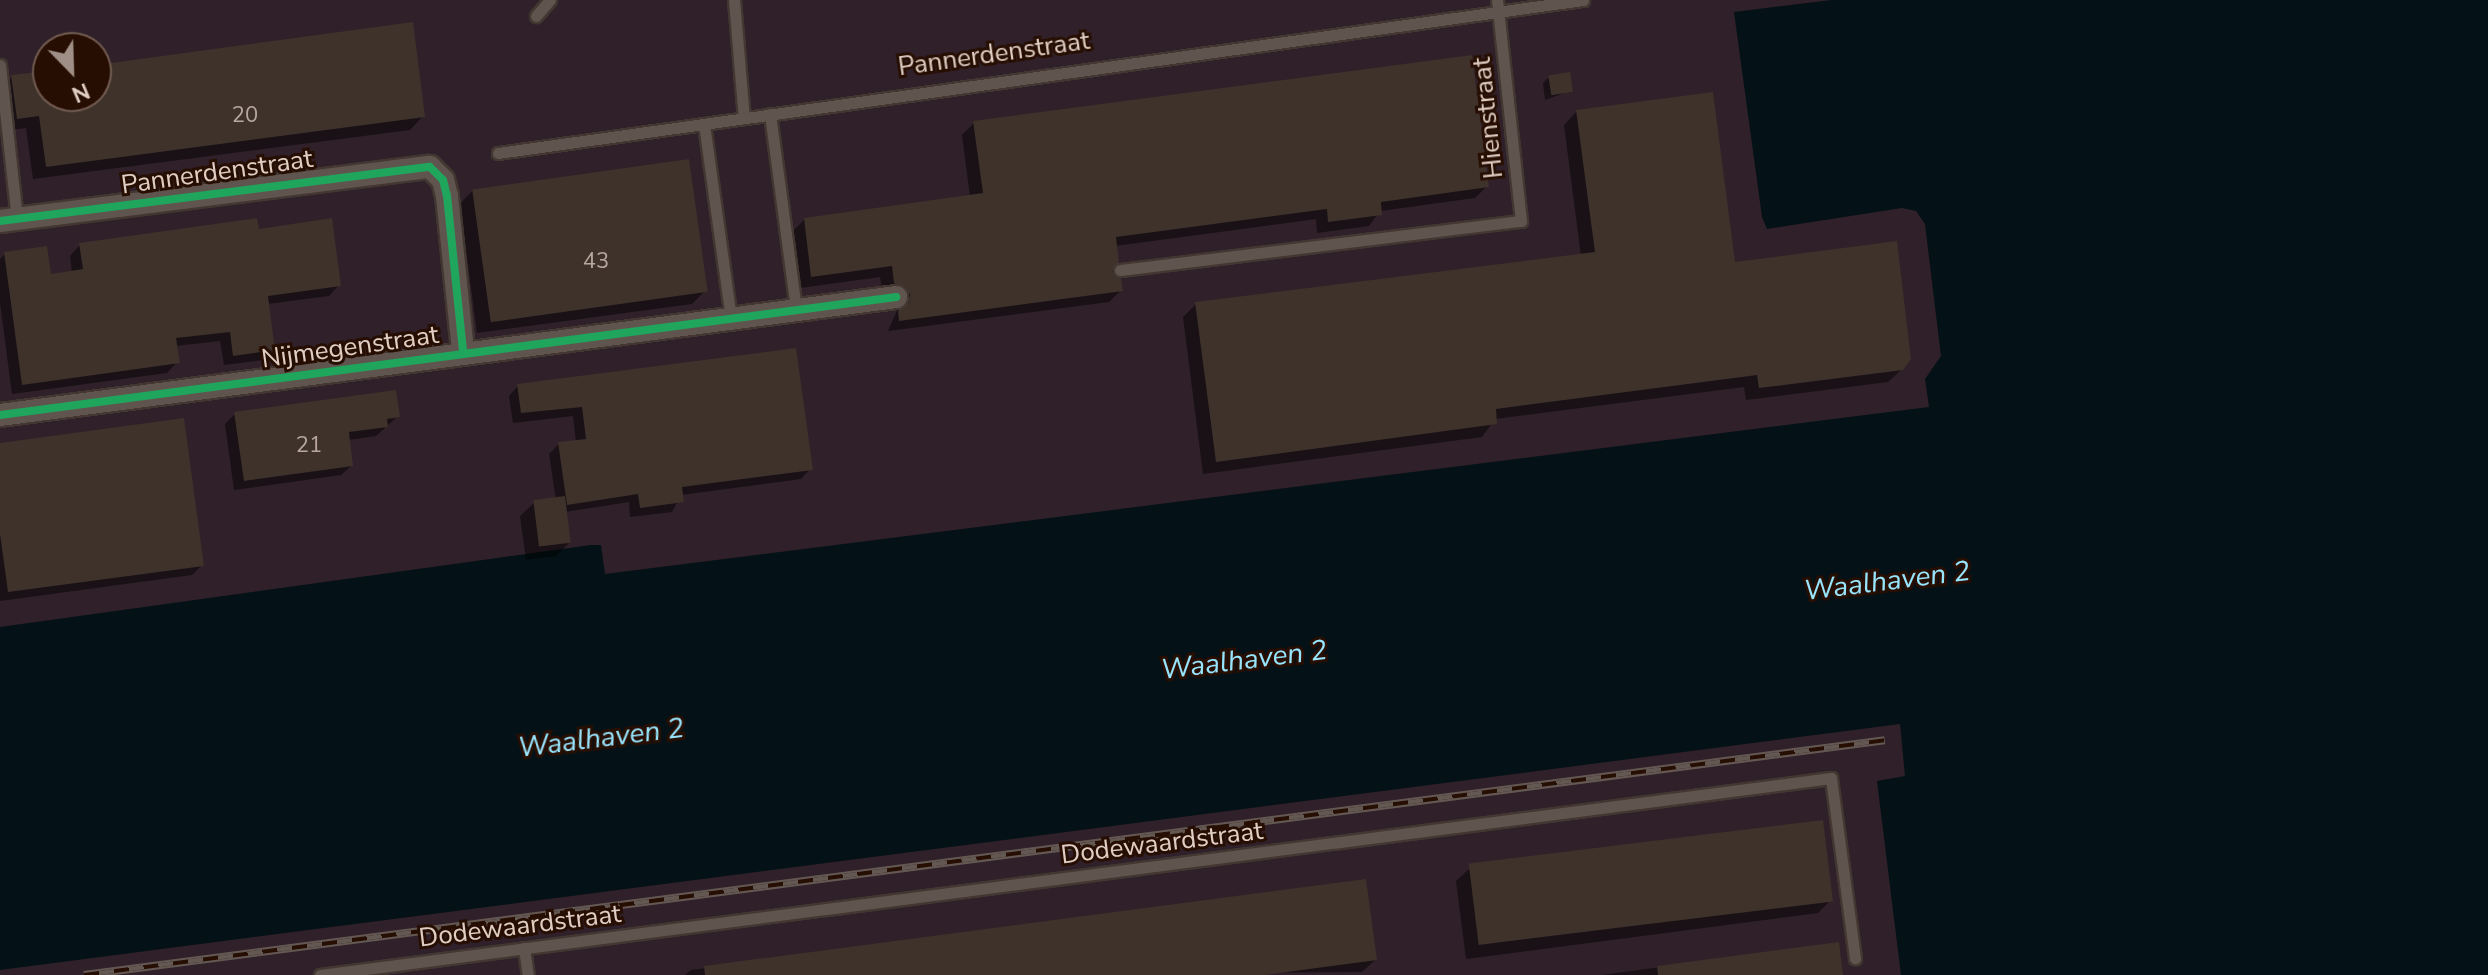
<!DOCTYPE html>
<html>
<head>
<meta charset="utf-8">
<style>
	body { margin:0 }
	#map { position:relative; width:2488px; height:975px; overflow:hidden; background:#291a12; font-family:"Nunito Sans",sans-serif }
	div>[style] { position:absolute }
	.industrial>* { inset:0; background:#2f2029 }
	.water>* { inset:0; background:#041116 }
	.shadow>* { inset:0; background:#0007 }
	.building>* { inset:0; background:#3e322b; transform-origin:0 0 }
	.roads { filter:drop-shadow(2px 0 #423731) drop-shadow(-2px 0 #423731) drop-shadow(0 2px #423731) drop-shadow(0 -2px #423731) }
	.service>* { height:11px; margin:-5.5px; padding:0 5.5px; transform-origin:5.5px; border-radius:5.5px; background:#60544e }
	.minor>* { height:22px; margin:-11px; padding:0 11px; transform-origin:11px; border-radius:11px; background:#60544e }
	.rail>* { height:8px; margin-top:-4px; transform-origin:0; background:repeating-linear-gradient(90deg,#270e02 0 15px,#645852 0 30px); box-sizing:border-box; border-block:2px solid #645852 }
	.cycleway>* { height:8px; margin:-4px; padding:0 4px; transform-origin:4px; border-radius:4px; background:#20a55d }
	span { translate:-50% -50%; white-space:nowrap; text-align:center; line-height:1.15; -webkit-text-stroke:6px #270e02; paint-order:stroke }
	.number-label { font-size:22px; color:#b8a79e }
	.number-label span { -webkit-text-stroke-width:0 }
	.street-label { font-size:26px; color:#e0cec5 }
	.water-label { font-size:28px; color:#97e4fd; font-style:italic }
	.north { position:absolute; left:32px; top:32px; width:80px; height:80px; box-sizing:border-box; background:#270e02; border:2px solid #715b50; border-radius:50%; rotate:157deg; font-size:22px; font-weight:700; line-height:32px; text-align:center; color:#e0cec5 }
	.north::after { content:''; display:block; margin:auto; width:28px; height:36px; background:#a08f86; clip-path:polygon(50% 0,100% 100%,50% 72%,0 100%) }
</style>
</head>
<body>
<div id="map">
	<div class="industrial">
		<div style="clip-path:polygon(evenodd,0 0,1941px 0,1931px 180px,1968px 415px,0 660px,0 0,48px 48px,96px 48px,96px 96px,48px 96px,48px 48px)"></div>
		<div style="clip-path:polygon(1914px 703px,1945px 975px,0 975px,0 942px)"></div>
	</div>
	<div class="water">
		<div style="clip-path:polygon(1832px 0,2488px 0,2488px 975px,1901px 975px,1877px 781px,1905px 776px,1900px 724px,0 970px,0 627px,591px 545px,601px 545px,605px 574px,1929px 407px,1925px 379px,1941px 356px,1925px 224px,1916px 211px,1902px 208px,1767px 229px,1762px 217px,1734px 12px)"></div>
	</div>
	<div class="shadow">
		<div style="clip-path:polygon(96px 66px,423px 116px,410px 130px,33px 179px,26px 128px,4px 131px,0 89px,12px 77px,48px 73px,48px 96px,96px 96px)"></div>
		<div style="clip-path:polygon(1549px 77px,1570px 91px,1545px 100px,1543px 83px)"></div>
		<div style="clip-path:polygon(1577px 111px,1733px 264px,1902px 369px,1888px 382px,1746px 400px,1744px 387px,1495px 419px,1482px 437px,1203px 474px,1183px 317px,1196px 304px,1581px 256px,1564px 125px)"></div>
		<div style="clip-path:polygon(974px 123px,1487px 186px,1475px 198px,1380px 211px,1369px 226px,1317px 233px,1316px 219px,1115px 246px,1109px 272px,1121px 290px,1109px 302px,888px 331px,899px 306px,883px 295px,880px 277px,800px 288px,793px 231px,804px 220px,970px 197px,962px 135px)"></div>
		<div style="clip-path:polygon(473px 190px,705px 291px,692px 304px,477px 333px,460px 204px)"></div>
		<div style="clip-path:polygon(257px 231px,339px 285px,329px 296px,267px 304px,273px 349px,263px 360px,224px 365px,220px 341px,175px 346px,177px 362px,167px 373px,12px 394px,0 303px,0 259px,5px 254px,49px 276px,72px 273px,70px 256px,80px 245px)"></div>
		<div style="clip-path:polygon(518px 386px,810px 469px,801px 479px,681px 495px,672px 512px,630px 517px,629px 502px,565px 512px,569px 543px,556px 556px,526px 560px,520px 516px,534px 503px,556px 500px,549px 454px,559px 444px,576px 442px,573px 416px,513px 423px,509px 396px)"></div>
		<div style="clip-path:polygon(235px 414px,398px 416px,376px 436px,348px 440px,351px 466px,341px 475px,234px 490px,225px 424px)"></div>
		<div style="clip-path:polygon(0 445px,202px 565px,192px 575px,0 601px)"></div>
		<div style="clip-path:polygon(1470px 868px,1831px 900px,1818px 913px,1466px 959px,1456px 881px)"></div>
		<div style="clip-path:polygon(1365px 882px,1375px 960px,1362px 972px,685px 975px,691px 970px)"></div>
		<div style="clip-path:polygon(1837px 944px,1841px 975px,1601px 975px)"></div>
	</div>
	<div class="building">
		<div style="clip-path:polygon(413px 22px,425px 117px,46px 167px,39px 116px,17px 119px,11px 75px,48px 71px,48px 96px,96px 96px,96px 65px)"></div>
		<div style="clip-path:polygon(1472px 55px,1489px 187px,1381px 202px,1382px 215px,1328px 222px,1327px 209px,1116px 237px,1119px 262px,1112px 272px,1121px 278px,1123px 291px,899px 321px,898px 311px,909px 303px,910px 294px,894px 283px,892px 266px,811px 277px,804px 218px,983px 193px,973px 121px)"></div>
		<div style="left:1570px;top:72px;width:20px;height:22px;rotate:81deg"></div>
		<div style="clip-path:polygon(1713px 92px,1735px 262px,1897px 241px,1911px 359px,1903px 370px,1759px 388px,1757px 375px,1496px 409px,1497px 424px,1216px 462px,1195px 302px,1595px 252px,1576px 110px)"></div>
		<div style="left:689px;top:159px;width:134px;height:219px;rotate:82deg"></div>
		<div style="clip-path:polygon(257px 218px,259px 229px,332px 218px,341px 286px,268px 296px,275px 350px,233px 356px,230px 332px,176px 338px,180px 363px,22px 385px,4px 252px,47px 246px,51px 274px,83px 269px,79px 243px)"></div>
		<div style="clip-path:polygon(796px 348px,813px 470px,682px 487px,684px 502px,640px 508px,638px 494px,567px 505px,558px 442px,586px 439px,582px 407px,521px 413px,517px 384px)"></div>
		<div style="clip-path:polygon(396px 390px,400px 417px,387px 419px,388px 427px,349px 432px,353px 466px,244px 481px,234px 412px)"></div>
		<div style="clip-path:polygon(184px 418px,204px 566px,8px 592px,0 534px,0 443px)"></div>
		<div style="left:565px;top:496px;width:47px;height:32px;rotate:83deg"></div>
		<div style="left:1823px;top:820px;width:82px;height:357px;rotate:83deg"></div>
		<div style="clip-path:polygon(1366px 879px,1377px 960px,1265px 975px,705px 975px,704px 966px)"></div>
		<div style="clip-path:polygon(1839px 942px,1843px 975px,1658px 975px,1657px 966px)"></div>
	</div>
	<div class="roads">
		<div class="service">
			<div style="left:734px;top:0;width:118px;rotate:85.2deg"></div>
			<div style="left:536px;top:16px;width:21px;rotate:-49deg"></div>
			<div style="left:0;top:65px;width:154px;rotate:83.7deg"></div>
			<div style="left:770px;top:114px;width:198px;rotate:82.4deg"></div>
			<div style="left:704px;top:124px;width:196px;rotate:82.1deg"></div>
			<div style="left:498px;top:153px;width:1096px;rotate:-8.03deg"></div>
			<div style="left:1120px;top:270px;width:404px;rotate:-7deg"></div>
			<div style="left:1521px;top:221px;width:222px;rotate:-96.2deg"></div>
			<div style="left:524px;top:948px;width:27px;rotate:82deg"></div>
			<div style="left:320px;top:975px;width:1524px;rotate:-7.43deg"></div>
			<div style="left:1831px;top:778px;width:182px;rotate:82.4deg"></div>
		</div>
		<div class="minor">
			<div style="left:0;top:221px;width:433px;rotate:-7.2deg"></div>
			<div style="left:430px;top:167px;width:18px;rotate:45deg"></div>
			<div style="left:443px;top:180px;width:16px;rotate:76deg"></div>
			<div style="left:447px;top:196px;width:157px;rotate:84.1deg"></div>
			<div style="left:0;top:415px;width:904px;rotate:-7.5deg"></div>
		</div>
	</div>
	<div class="rail">
		<div style="left:84px;top:975px;width:1816px;rotate:-7.43deg"></div>
	</div>
	<div class="cycleway">
		<div style="left:0;top:221px;width:433px;rotate:-7.2deg"></div>
		<div style="left:430px;top:167px;width:18px;rotate:45deg"></div>
		<div style="left:443px;top:180px;width:16px;rotate:76deg"></div>
		<div style="left:447px;top:196px;width:157px;rotate:84.1deg"></div>
		<div style="left:0;top:415px;width:904px;rotate:-7.5deg"></div>
	</div>
	<div class="number-label">
		<span style="left:245px;top:116px">20</span>
		<span style="left:596px;top:262px">43</span>
		<span style="left:309px;top:446px">21</span>
	</div>
	<div class="street-label">
		<span style="left:994px;top:54px;rotate:-8deg">Pannerdenstraat</span>
		<span style="left:1488px;top:118px;rotate:-96deg">Hienstraat</span>
		<span style="left:217px;top:172px;rotate:-8deg">Pannerdenstraat</span>
		<span style="left:350px;top:347px;rotate:-8deg">Nijmegenstraat</span>
		<span style="left:1162px;top:843px;rotate:-7deg">Dodewaardstraat</span>
		<span style="left:520px;top:926px;rotate:-7deg">Dodewaardstraat</span>
	</div>
	<div class="water-label">
		<span style="left:1887px;top:581px;rotate:-7deg">Waalhaven 2</span>
		<span style="left:1244px;top:660px;rotate:-7deg">Waalhaven 2</span>
		<span style="left:601px;top:738px;rotate:-7deg">Waalhaven 2</span>
	</div>
	<div class="north">N</div>
</div>
</body>
</html>
